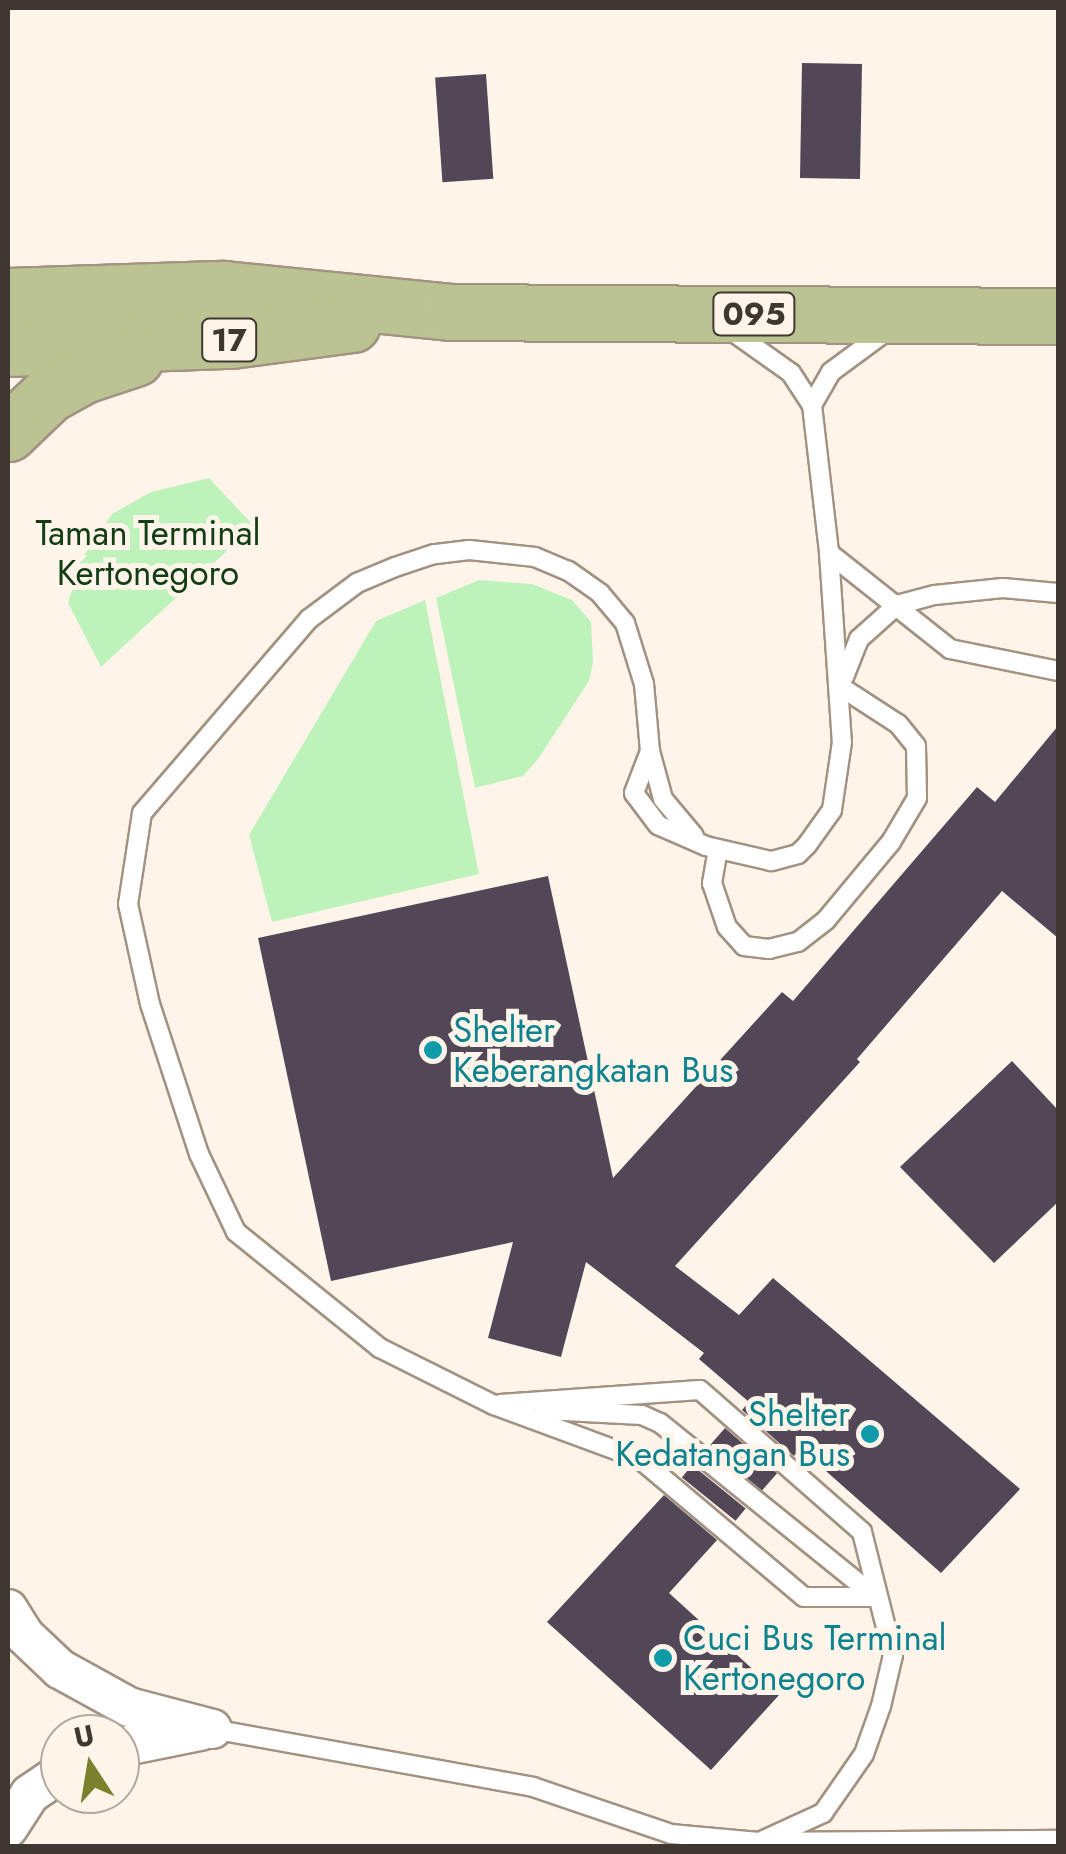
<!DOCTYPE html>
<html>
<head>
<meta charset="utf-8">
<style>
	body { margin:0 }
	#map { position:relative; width:1066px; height:1854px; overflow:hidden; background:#fef4e9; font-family:Jost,sans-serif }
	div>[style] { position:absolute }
	.green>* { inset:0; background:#bdf3bb }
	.building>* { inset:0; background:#514757; transform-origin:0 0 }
	.roads { filter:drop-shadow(2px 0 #a29282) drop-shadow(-2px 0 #a29282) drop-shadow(0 2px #a29282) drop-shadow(0 -2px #a29282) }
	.lane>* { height:18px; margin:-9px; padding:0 9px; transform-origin:9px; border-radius:9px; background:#fff }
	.street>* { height:38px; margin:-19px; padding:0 19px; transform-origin:19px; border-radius:19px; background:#fff }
	.primary>* { height:55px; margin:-27.5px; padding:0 27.5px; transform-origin:27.5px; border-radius:27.5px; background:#bcc392 }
	.dots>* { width:28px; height:28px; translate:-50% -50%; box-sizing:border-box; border:5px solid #fef4e9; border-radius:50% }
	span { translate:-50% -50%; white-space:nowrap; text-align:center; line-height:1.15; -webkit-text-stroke:10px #fef4e9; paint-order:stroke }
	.shield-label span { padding:2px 8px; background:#fef4e9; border:2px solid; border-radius:8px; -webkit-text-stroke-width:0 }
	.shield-label { font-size:32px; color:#3e3831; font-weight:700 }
	.park-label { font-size:35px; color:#123d14 }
	.culture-label { font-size:35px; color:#0d838f }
	.left { translate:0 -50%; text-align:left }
	.right { translate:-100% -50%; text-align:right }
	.frame { position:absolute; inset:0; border:10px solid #3e3831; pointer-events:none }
	.north { position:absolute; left:40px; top:1714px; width:100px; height:100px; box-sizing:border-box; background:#fef4e9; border:2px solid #b1a99f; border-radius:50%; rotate:348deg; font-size:28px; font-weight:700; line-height:40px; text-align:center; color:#3e3831 }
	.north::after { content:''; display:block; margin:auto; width:35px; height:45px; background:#79812c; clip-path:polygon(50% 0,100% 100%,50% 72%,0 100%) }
</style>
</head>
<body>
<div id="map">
	<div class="green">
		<div style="clip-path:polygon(209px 478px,254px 526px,101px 667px,68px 603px,81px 560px,112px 514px,151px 492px)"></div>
		<div style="clip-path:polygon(479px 580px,532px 584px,572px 600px,591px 622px,593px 662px,589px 681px,538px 759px,523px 776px,475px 788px,436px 598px)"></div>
		<div style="clip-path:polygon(425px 600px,479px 874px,272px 922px,249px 835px,376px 621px)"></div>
	</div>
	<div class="building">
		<div style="left:802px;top:63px;width:60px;height:115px;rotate:1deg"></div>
		<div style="left:486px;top:74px;width:105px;height:51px;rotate:86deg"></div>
		<div style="clip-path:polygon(1058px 726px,1058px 938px,1002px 891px,857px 1059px,860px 1062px,675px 1266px,739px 1315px,773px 1278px,1020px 1489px,941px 1573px,800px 1448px,794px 1456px,742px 1410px,749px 1402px,699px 1359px,704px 1353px,586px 1262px,561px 1357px,488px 1338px,513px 1242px,331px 1281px,258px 938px,548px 876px,613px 1178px,782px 992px,793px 1001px,977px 787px,995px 802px)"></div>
		<div style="clip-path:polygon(1012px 1061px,1058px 1110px,1058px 1202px,994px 1263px,900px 1167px)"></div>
		<div style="left:725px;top:1428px;width:69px;height:24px;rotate:41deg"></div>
		<div style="left:692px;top:1465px;width:69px;height:16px;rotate:39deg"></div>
		<div style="clip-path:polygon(664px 1495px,717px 1540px,669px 1593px,780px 1694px,711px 1770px,547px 1622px)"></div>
	</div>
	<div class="roads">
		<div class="lane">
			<div style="left:729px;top:329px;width:76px;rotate:35.4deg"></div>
			<div style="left:791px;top:373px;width:38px;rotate:57deg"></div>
			<div style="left:812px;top:405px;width:149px;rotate:83.4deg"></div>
			<div style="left:829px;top:553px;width:189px;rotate:86.1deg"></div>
			<div style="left:842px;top:742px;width:69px;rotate:98.4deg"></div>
			<div style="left:832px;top:810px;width:43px;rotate:125.5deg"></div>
			<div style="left:807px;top:845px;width:13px;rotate:135deg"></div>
			<div style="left:798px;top:854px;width:28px;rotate:165deg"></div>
			<div style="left:771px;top:861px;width:67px;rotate:-167deg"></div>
			<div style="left:706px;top:846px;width:52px;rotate:-156.4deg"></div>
			<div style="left:658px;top:825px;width:40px;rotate:-127deg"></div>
			<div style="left:634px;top:793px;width:45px;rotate:-69.1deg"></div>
			<div style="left:650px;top:751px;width:67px;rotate:-95.1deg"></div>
			<div style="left:644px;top:684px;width:64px;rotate:-107.3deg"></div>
			<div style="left:625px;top:623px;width:39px;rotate:-130deg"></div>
			<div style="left:600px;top:593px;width:39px;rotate:-145deg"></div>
			<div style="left:568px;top:571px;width:36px;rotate:-157deg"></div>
			<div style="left:535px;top:557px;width:66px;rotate:-173.9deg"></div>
			<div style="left:469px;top:550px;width:35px;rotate:173deg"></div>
			<div style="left:434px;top:554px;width:41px;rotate:161.6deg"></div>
			<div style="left:395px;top:567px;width:41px;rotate:157.2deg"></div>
			<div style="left:357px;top:583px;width:60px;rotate:143.1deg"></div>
			<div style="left:309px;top:619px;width:256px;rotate:130.7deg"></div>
			<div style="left:142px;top:813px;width:92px;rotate:98.7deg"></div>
			<div style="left:128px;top:904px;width:102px;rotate:77.6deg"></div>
			<div style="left:150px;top:1004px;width:158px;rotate:71.9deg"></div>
			<div style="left:199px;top:1154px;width:86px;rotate:64.6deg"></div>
			<div style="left:236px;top:1232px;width:185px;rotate:38.9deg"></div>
			<div style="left:380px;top:1348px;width:127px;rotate:26.6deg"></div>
			<div style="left:494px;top:1405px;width:156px;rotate:20.3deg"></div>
			<div style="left:640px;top:1459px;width:214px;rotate:40.1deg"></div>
			<div style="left:804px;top:1597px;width:72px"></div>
			<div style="left:812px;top:405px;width:38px;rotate:-60deg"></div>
			<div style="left:831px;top:372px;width:71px;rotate:-36.4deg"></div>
			<div style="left:829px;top:553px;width:154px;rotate:38.4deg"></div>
			<div style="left:950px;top:649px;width:110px;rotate:11.5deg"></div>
			<div style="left:844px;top:677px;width:41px;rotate:-68.5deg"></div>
			<div style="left:859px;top:639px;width:51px;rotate:-41.8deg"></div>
			<div style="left:897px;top:605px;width:39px;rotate:-15deg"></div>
			<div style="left:935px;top:595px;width:68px;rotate:-5.9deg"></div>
			<div style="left:1003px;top:588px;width:55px;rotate:5.2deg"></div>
			<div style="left:650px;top:751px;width:50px;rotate:74.8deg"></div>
			<div style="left:663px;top:799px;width:48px;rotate:50deg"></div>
			<div style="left:718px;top:849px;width:35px;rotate:100deg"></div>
			<div style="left:712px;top:883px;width:46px;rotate:71.2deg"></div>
			<div style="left:727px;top:927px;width:25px;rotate:48deg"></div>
			<div style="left:744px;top:946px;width:25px;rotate:7deg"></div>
			<div style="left:769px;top:949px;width:30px;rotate:-14deg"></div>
			<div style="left:798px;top:942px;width:36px;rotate:-38deg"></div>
			<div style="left:826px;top:920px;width:102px;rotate:-50.2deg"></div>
			<div style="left:891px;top:842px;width:51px;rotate:-59.4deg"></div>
			<div style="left:917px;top:798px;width:52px;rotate:-91.1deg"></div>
			<div style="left:916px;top:746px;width:28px;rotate:-129deg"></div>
			<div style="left:898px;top:724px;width:68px;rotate:-147deg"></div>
			<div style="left:500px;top:1404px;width:200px;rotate:-4deg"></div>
			<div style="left:700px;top:1390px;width:215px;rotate:41.2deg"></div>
			<div style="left:862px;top:1532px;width:127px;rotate:75.9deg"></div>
			<div style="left:893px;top:1655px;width:52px;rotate:103.2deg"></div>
			<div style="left:881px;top:1706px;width:51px;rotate:109.5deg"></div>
			<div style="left:864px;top:1754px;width:72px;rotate:124.8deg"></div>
			<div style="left:823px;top:1813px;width:65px;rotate:155.4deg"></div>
			<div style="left:545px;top:1410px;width:97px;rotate:3deg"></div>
			<div style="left:642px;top:1415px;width:20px;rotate:24deg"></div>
			<div style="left:660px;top:1423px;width:277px;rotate:38.9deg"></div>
			<div style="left:212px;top:1729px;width:326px;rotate:10.2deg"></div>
			<div style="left:533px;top:1787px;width:146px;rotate:18.8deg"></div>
			<div style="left:671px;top:1834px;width:88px;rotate:5.2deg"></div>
			<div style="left:759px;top:1842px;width:299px;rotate:-0.4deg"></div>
		</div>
		<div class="street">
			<div style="left:8px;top:1609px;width:31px;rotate:58deg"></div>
			<div style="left:24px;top:1635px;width:50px;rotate:43.4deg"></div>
			<div style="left:60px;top:1669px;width:79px;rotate:28.8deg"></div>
			<div style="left:129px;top:1707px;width:86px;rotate:14.8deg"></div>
			<div style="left:120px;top:1747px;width:82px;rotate:-11.3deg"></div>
			<div style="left:8px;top:1828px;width:40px;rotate:-57.1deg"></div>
			<div style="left:30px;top:1794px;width:36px;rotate:-34deg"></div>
		</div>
		<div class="primary">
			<div style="left:8px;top:296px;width:216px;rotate:-1.9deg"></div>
			<div style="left:224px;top:289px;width:227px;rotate:5.8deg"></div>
			<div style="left:450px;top:312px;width:608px;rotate:0.38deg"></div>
			<div style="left:8px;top:348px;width:223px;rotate:-2.1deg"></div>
			<div style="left:231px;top:340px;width:122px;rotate:-7.5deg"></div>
			<div style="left:8px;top:433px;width:57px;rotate:-43.6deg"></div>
			<div style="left:49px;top:394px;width:39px;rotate:-29deg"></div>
			<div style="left:83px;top:375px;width:55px;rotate:-18.1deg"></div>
		</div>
	</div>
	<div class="dots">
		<div style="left:433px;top:1050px;background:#0f9aa8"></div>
		<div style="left:870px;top:1434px;background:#0f9aa8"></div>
		<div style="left:663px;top:1658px;background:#0f9aa8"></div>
	</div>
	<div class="shield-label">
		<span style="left:754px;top:314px">095</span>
		<span style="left:229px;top:340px">17</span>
	</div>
	<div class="park-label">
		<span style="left:148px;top:553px">Taman Terminal<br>Kertonegoro</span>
	</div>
	<div class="culture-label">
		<span class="left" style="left:453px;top:1050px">Shelter<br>Keberangkatan Bus</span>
		<span class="right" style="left:850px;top:1434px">Shelter<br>Kedatangan Bus</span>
		<span class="left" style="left:683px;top:1658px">Cuci Bus Terminal<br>Kertonegoro</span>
	</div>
	<div class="frame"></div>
	<div class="north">U</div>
</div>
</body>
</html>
